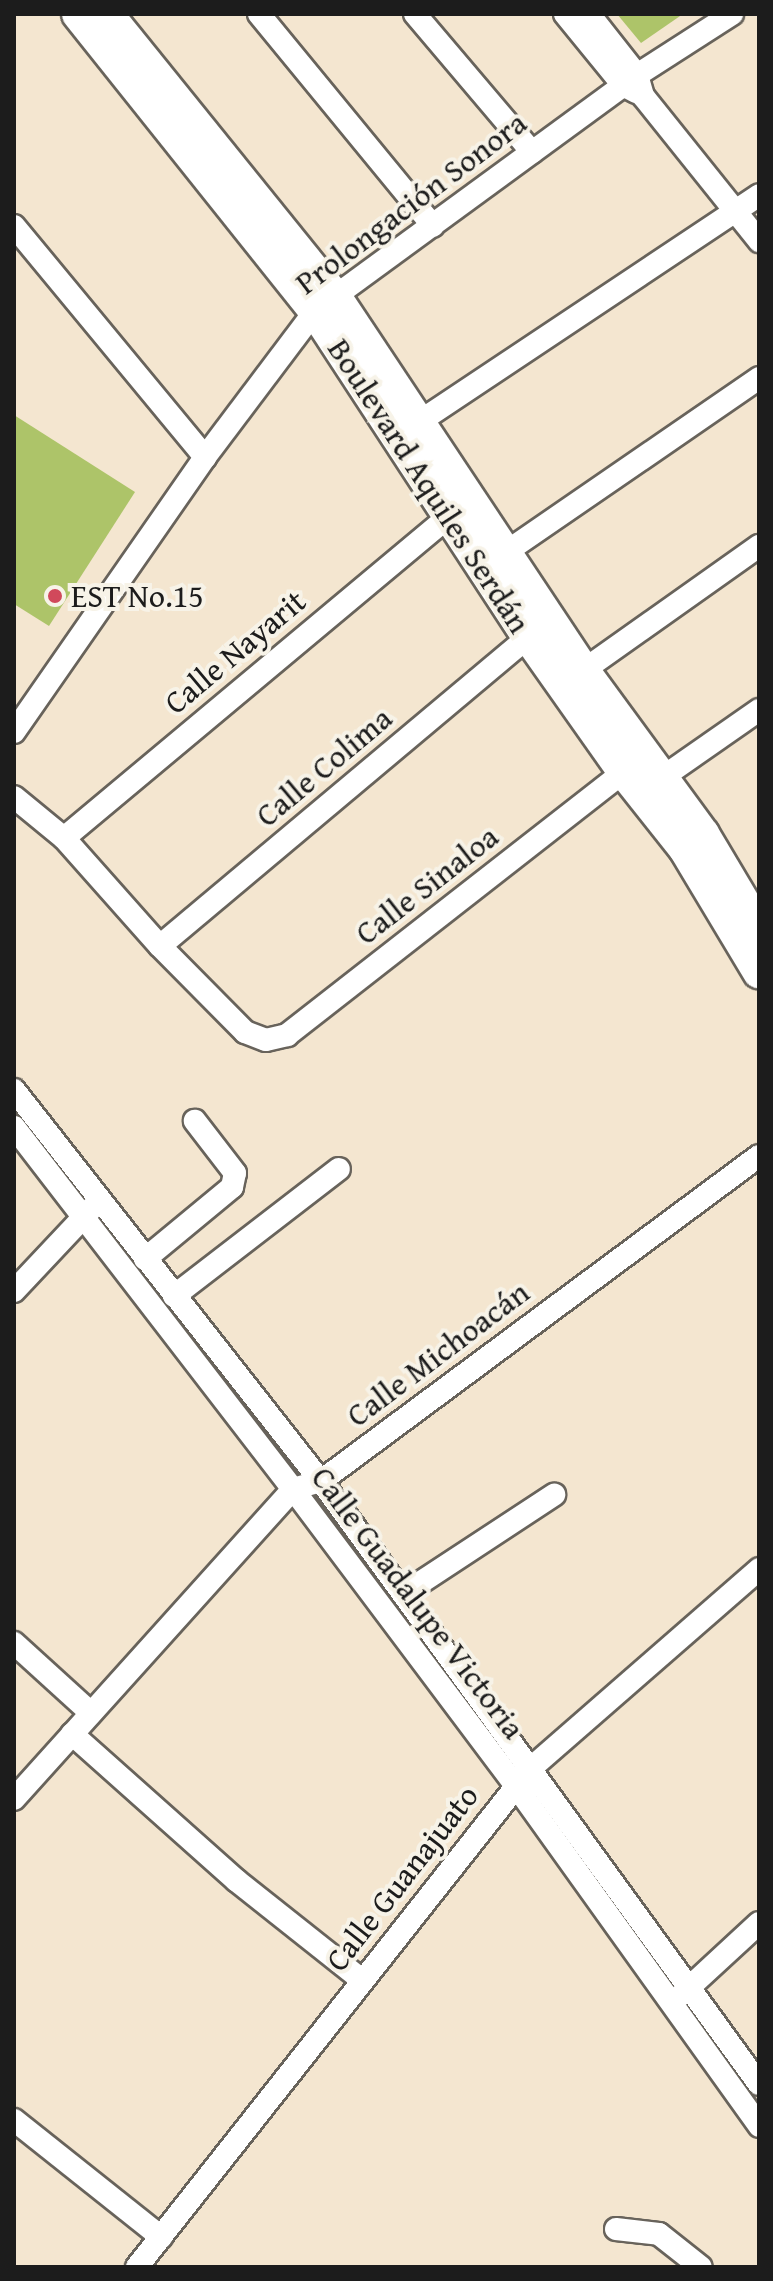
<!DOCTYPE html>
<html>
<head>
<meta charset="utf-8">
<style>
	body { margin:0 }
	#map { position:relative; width:773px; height:2281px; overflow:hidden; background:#f4e6d0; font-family:"Gentium Book Plus",serif }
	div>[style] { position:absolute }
	.green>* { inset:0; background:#adc469 }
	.roads { filter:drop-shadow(2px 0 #68635b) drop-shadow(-2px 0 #68635b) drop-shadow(0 2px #68635b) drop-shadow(0 -2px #68635b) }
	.street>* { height:22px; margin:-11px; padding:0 11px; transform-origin:11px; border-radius:11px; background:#fff }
	.secondary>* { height:32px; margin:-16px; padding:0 16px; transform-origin:16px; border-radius:16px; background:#fff }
	.dots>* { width:22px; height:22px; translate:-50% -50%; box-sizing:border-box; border:4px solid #f7f3e8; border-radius:50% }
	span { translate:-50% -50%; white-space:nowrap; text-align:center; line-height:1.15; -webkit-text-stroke:8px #f7f3e8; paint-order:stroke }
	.street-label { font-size:32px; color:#1c1c1c }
	.poi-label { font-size:32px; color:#1c1c1c }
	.left { translate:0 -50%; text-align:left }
	.frame { position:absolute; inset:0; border:16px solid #1c1c1c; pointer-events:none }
</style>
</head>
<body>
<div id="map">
	<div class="green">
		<div style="clip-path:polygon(617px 14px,683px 14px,641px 43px)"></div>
		<div style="clip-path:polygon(14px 415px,135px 492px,49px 626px,14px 604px)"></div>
	</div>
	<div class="roads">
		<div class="street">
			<div style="left:259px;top:14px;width:274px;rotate:50.6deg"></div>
			<div style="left:415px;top:14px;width:181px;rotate:49.7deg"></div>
			<div style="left:565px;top:14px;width:92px;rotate:50.8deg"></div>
			<div style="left:623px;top:85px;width:15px;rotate:28deg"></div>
			<div style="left:589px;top:14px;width:78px;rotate:51.8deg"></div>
			<div style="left:637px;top:75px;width:22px;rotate:74deg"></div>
			<div style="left:643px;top:96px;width:186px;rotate:51.3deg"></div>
			<div style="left:14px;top:226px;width:300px;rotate:50.4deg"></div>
			<div style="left:407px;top:430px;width:423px;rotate:-33.7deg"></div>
			<div style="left:493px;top:561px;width:323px;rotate:-34.5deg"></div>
			<div style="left:574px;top:677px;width:227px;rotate:-35.3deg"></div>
			<div style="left:14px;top:732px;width:335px;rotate:-55.2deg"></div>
			<div style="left:205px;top:457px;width:183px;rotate:-53deg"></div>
			<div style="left:315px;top:311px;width:399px;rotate:-36.2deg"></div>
			<div style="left:637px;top:75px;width:113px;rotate:-32.7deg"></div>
			<div style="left:663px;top:777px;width:117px;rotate:-34.9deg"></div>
			<div style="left:14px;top:797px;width:65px;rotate:39.4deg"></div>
			<div style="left:64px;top:838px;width:144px;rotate:48.4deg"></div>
			<div style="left:160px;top:946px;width:121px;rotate:45.3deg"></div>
			<div style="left:245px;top:1032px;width:22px;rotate:21deg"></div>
			<div style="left:266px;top:1040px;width:22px;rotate:-13deg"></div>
			<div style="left:287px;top:1035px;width:440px;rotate:-38deg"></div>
			<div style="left:64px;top:838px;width:515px;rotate:-39.88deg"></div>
			<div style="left:160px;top:946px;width:495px;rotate:-40deg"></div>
			<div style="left:14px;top:1090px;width:497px;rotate:51.9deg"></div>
			<div style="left:321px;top:1481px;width:745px;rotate:54.01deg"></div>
			<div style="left:14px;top:1127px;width:457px;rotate:52.4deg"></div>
			<div style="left:293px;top:1489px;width:371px;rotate:53.1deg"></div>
			<div style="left:516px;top:1786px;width:418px;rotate:54.4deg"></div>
			<div style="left:145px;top:1259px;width:113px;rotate:-39.6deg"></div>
			<div style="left:232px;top:1187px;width:14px;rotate:-78deg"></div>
			<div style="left:235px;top:1173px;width:66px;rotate:-127.6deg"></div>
			<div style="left:14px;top:1291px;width:115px;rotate:-46.8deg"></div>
			<div style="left:174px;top:1296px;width:208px;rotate:-37.6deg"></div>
			<div style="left:403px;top:1594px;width:181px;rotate:-33.3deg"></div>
			<div style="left:14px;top:1643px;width:104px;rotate:42.3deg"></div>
			<div style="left:72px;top:1734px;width:221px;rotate:41.7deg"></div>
			<div style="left:237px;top:1881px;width:159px;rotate:38.4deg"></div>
			<div style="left:14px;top:1799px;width:417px;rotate:-48deg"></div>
			<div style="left:293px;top:1489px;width:29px;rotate:-16deg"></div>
			<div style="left:321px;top:1481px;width:545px;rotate:-36.58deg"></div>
			<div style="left:681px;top:1995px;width:106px;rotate:-42.7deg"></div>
			<div style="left:14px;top:2120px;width:188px;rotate:38.5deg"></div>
			<div style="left:616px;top:2229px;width:43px;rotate:6.6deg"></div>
			<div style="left:659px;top:2234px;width:53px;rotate:38.2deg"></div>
			<div style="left:137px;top:2267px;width:634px;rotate:-51.72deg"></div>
			<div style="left:530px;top:1769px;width:304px;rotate:-41.1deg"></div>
		</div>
		<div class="secondary">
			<div style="left:78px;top:14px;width:380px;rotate:51.4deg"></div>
			<div style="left:315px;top:311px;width:389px;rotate:56.8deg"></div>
			<div style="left:528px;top:636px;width:166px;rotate:54.8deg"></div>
			<div style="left:624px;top:772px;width:98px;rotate:51.6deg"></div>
			<div style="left:685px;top:849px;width:144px;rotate:59deg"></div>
			<div style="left:107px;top:14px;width:361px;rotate:51.1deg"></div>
			<div style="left:334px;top:295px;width:450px;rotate:56.4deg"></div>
			<div style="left:583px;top:670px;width:203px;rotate:53.8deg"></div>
			<div style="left:703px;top:834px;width:109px;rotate:59.2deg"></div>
		</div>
	</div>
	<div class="dots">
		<div style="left:55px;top:596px;background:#d1495b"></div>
	</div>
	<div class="street-label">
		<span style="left:411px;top:203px;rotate:-37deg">Prolongación Sonora</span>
		<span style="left:429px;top:486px;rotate:57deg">Boulevard Aquiles Serdán</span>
		<span style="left:235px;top:652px;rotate:-40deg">Calle Nayarit</span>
		<span style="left:324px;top:767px;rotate:-40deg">Calle Colima</span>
		<span style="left:427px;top:885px;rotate:-38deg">Calle Sinaloa</span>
		<span style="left:438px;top:1354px;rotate:-37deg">Calle Michoacán</span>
		<span style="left:418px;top:1603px;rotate:53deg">Calle Guadalupe Victoria</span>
		<span style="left:402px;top:1878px;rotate:-52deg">Calle Guanajuato</span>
	</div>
	<div class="poi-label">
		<span class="left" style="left:71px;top:596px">EST No.15</span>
	</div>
	<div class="frame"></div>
</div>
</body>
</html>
